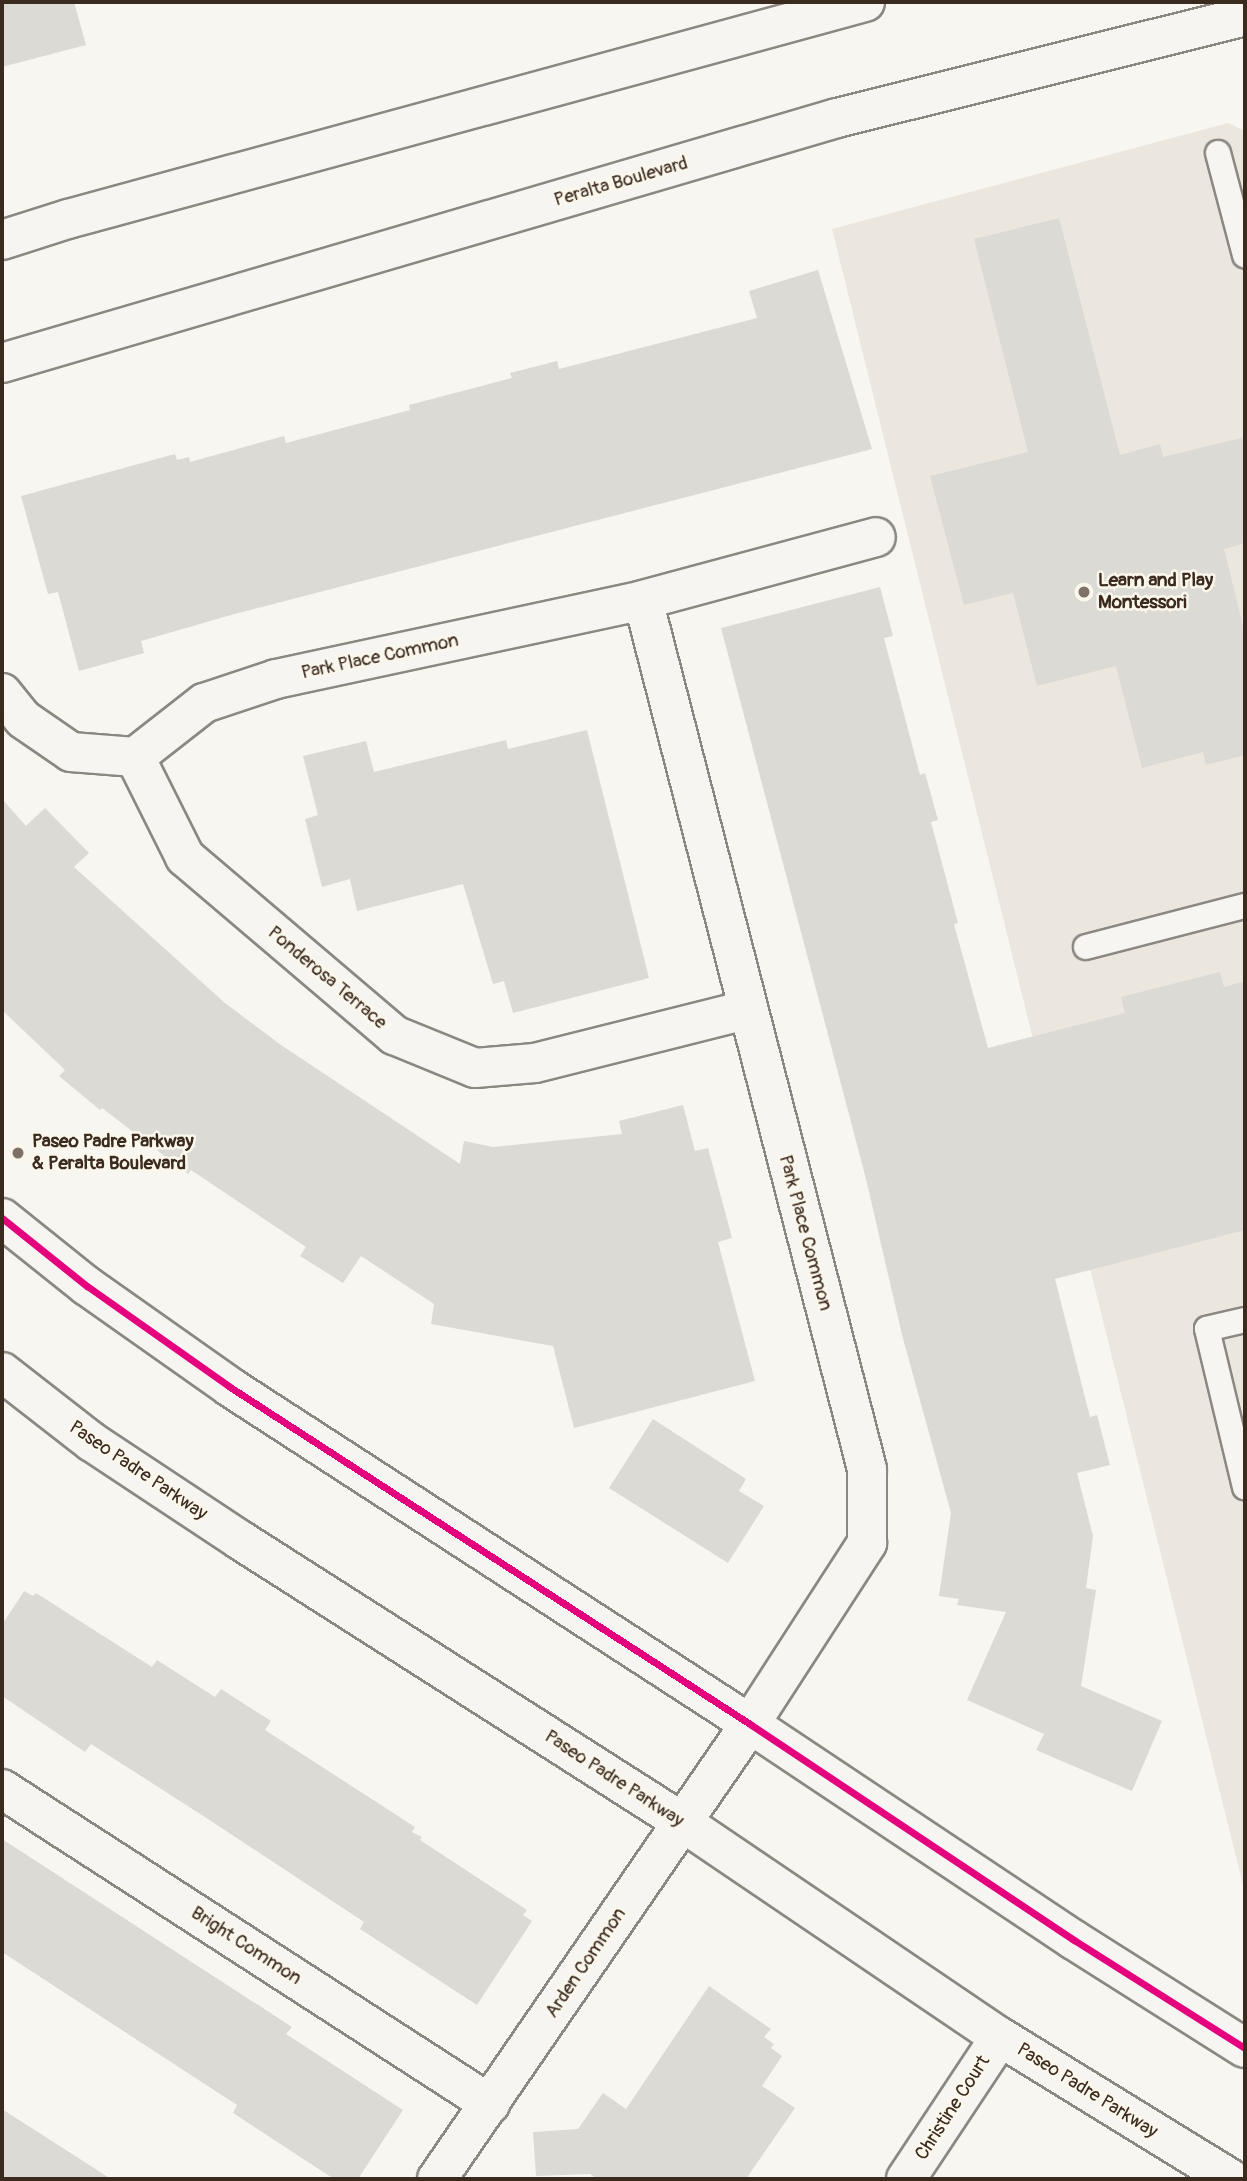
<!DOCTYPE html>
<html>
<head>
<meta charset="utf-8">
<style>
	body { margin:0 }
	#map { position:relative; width:1247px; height:2181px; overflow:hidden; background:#f8f6f0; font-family:Pangolin,sans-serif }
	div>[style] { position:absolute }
	.built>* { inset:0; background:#ebe6de }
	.building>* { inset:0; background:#dcdad5 }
	.roads { filter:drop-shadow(2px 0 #8b8781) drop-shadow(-2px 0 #8b8781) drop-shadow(0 2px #8b8781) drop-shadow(0 -2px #8b8781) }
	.lane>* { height:24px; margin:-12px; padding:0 12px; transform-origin:12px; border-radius:12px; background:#f6f5f1 }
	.street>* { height:38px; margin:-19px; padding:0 19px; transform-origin:19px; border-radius:19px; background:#f6f5f1 }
	.secondary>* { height:38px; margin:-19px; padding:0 19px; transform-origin:19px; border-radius:19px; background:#f6f5f1 }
	.primary>* { height:38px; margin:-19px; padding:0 19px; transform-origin:19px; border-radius:19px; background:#f6f5f1 }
	.bus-1>* { height:7px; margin:-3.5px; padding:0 3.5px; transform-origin:3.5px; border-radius:3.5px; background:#e5007d }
	.dots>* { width:19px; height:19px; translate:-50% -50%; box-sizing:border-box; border:4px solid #fbf7ec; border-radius:50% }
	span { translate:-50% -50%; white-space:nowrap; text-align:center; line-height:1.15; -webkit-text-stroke:5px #fbf7ec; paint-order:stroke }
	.street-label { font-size:19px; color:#3b2a1e }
	.poi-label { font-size:19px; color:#3b2a1e; font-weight:700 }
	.left { translate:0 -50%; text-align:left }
	.frame { position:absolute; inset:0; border:4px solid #3b2a1e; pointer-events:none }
</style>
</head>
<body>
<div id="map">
	<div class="built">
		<div style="clip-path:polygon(1228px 123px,1245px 131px,1245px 1893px,832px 229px)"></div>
	</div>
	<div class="building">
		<div style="clip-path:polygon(2px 2px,74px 2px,86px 45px,2px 67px)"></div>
		<div style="clip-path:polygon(1059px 218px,1120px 455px,1160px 444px,1163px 457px,1245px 437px,1245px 543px,1224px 549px,1245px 634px,1245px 755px,1206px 765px,1203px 752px,1142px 768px,1116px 666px,1037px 686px,1013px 593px,964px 605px,930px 476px,1028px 452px,974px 239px)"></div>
		<div style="clip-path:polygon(818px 270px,872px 449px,231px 615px,141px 641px,144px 653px,79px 671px,58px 592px,48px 594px,21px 496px,175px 454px,177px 460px,189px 457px,190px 462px,284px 436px,286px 443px,410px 410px,409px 405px,512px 378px,510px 373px,557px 361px,559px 369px,757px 318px,749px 291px)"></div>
		<div style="clip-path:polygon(880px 587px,893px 636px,884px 638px,920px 775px,925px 773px,938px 820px,931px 822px,958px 923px,954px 924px,988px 1048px,1125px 1013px,1121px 997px,1220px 972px,1224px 987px,1245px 981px,1245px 1230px,1055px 1279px,1090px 1417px,1097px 1415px,1110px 1465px,1077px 1473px,1093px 1536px,1086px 1588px,1096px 1590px,1081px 1686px,1162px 1721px,1132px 1791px,1036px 1750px,1044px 1734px,967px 1700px,1006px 1612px,957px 1605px,959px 1599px,939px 1596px,951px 1513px,902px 1335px,866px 1179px,721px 628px)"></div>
		<div style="clip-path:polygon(587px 730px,649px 978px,513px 1013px,504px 981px,493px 984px,463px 884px,357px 911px,350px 879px,322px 887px,305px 819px,318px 815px,303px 756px,366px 741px,374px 772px,506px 740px,508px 749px)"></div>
		<div style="clip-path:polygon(2px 799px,26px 826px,45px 808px,89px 853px,74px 867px,225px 1003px,281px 1045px,460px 1164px,464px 1141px,493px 1147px,622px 1134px,619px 1121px,683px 1105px,695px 1151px,708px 1148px,732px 1238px,718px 1242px,755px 1381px,574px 1428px,553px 1346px,431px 1324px,434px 1304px,361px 1256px,343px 1283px,300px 1256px,306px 1247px,191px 1170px,188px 1174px,102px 1108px,100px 1110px,59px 1076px,65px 1070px,2px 1010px)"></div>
		<div style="clip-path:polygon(653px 1419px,746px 1479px,739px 1491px,764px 1506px,728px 1563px,609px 1488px)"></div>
		<div style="clip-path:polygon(24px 1591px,33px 1596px,36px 1593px,152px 1667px,157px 1660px,215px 1697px,221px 1689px,271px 1721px,265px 1730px,415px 1827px,412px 1832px,422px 1837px,420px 1840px,527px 1910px,523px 1915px,532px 1921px,477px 2005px,360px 1929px,364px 1922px,208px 1819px,91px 1744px,85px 1752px,2px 1696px,2px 1625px)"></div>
		<div style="clip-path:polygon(2px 1839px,292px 2027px,286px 2034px,403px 2110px,358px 2179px,334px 2179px,233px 2113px,237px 2105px,2px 1952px)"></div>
		<div style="clip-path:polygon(709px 1986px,771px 2029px,764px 2037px,774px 2044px,771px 2048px,782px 2056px,762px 2086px,795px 2108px,746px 2179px,597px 2179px,590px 2174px,536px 2176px,533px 2132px,578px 2129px,603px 2093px,626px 2109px)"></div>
		<div style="clip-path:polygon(2px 2109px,111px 2179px,2px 2179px)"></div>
	</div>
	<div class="roads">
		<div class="lane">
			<div style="left:1218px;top:153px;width:106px;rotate:75.2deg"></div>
			<div style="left:1086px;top:947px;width:164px;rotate:-14.5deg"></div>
			<div style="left:1245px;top:1320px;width:39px;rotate:167deg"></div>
			<div style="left:1207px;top:1329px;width:163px;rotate:76.5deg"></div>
		</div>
		<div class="street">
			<div style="left:2px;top:693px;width:33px;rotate:51deg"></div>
			<div style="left:23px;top:719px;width:58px;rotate:34.5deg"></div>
			<div style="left:71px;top:752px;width:64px;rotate:4.5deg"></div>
			<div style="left:135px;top:757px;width:88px;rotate:-38deg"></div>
			<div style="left:204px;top:703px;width:76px;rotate:-18.4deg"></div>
			<div style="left:276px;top:679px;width:375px;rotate:-12.1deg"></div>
			<div style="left:643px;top:600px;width:241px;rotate:-15.1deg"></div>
			<div style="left:135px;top:757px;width:112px;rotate:63.4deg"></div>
			<div style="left:185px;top:857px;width:275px;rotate:40.4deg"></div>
			<div style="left:394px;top:1035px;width:87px;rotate:22.2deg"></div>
			<div style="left:475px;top:1068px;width:60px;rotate:-4.8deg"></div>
			<div style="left:535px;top:1063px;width:218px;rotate:-14.1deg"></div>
			<div style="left:2px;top:1789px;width:581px;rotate:32.84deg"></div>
			<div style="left:437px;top:2179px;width:552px;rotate:-55.48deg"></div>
			<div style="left:750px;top:1724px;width:216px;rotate:-57.1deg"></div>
			<div style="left:867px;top:1543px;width:74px;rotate:-90deg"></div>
			<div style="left:867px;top:1469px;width:897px;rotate:-104.45deg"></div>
			<div style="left:906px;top:2179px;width:170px;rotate:-56.5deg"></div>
		</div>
		<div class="secondary">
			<div style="left:2px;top:1218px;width:109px;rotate:38.7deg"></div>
			<div style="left:87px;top:1286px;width:175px;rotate:35.2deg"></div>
			<div style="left:230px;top:1387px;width:620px;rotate:32.95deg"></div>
			<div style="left:750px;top:1724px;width:389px;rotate:33.7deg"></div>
			<div style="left:1074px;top:1940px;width:202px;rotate:32.3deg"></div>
			<div style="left:2px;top:1372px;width:114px;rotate:37.9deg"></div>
			<div style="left:92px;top:1442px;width:178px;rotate:33.5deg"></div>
			<div style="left:240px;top:1540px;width:524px;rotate:32.54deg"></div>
			<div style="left:682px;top:1822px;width:384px;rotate:34.1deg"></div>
			<div style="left:1000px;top:2037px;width:271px;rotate:31.6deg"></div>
		</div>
		<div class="primary">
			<div style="left:2px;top:240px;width:69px;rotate:-17.7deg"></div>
			<div style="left:68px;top:219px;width:826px;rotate:-15.23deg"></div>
			<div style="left:2px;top:363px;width:870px;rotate:-16.35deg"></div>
			<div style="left:837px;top:118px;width:421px;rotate:-14deg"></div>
		</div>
	</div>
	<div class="bus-1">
		<div style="left:2px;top:1218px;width:109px;rotate:38.7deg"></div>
		<div style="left:87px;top:1286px;width:175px;rotate:35.2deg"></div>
		<div style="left:230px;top:1387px;width:620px;rotate:32.95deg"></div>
		<div style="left:750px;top:1724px;width:389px;rotate:33.7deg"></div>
		<div style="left:1074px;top:1940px;width:202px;rotate:32.3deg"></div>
	</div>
	<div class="dots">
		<div style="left:1084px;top:592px;background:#7d7168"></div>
		<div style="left:18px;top:1153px;background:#7d7168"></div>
	</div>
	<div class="street-label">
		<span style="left:621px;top:182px;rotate:-16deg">Peralta Boulevard</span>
		<span style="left:380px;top:657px;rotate:-12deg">Park Place Common</span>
		<span style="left:327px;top:978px;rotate:40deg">Ponderosa Terrace</span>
		<span style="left:805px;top:1233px;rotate:75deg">Park Place Common</span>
		<span style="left:138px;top:1471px;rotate:34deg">Paseo Padre Parkway</span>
		<span style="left:614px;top:1779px;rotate:33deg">Paseo Padre Parkway</span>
		<span style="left:246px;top:1946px;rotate:33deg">Bright Common</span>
		<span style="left:586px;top:1963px;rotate:-56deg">Arden Common</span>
		<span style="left:1087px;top:2091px;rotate:32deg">Paseo Padre Parkway</span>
		<span style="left:953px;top:2108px;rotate:-57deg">Christine Court</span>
	</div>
	<div class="poi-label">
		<span class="left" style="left:1098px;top:592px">Learn and Play<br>Montessori</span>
		<span class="left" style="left:32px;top:1153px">Paseo Padre Parkway<br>&amp; Peralta Boulevard</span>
	</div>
	<div class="frame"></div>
</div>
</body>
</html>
